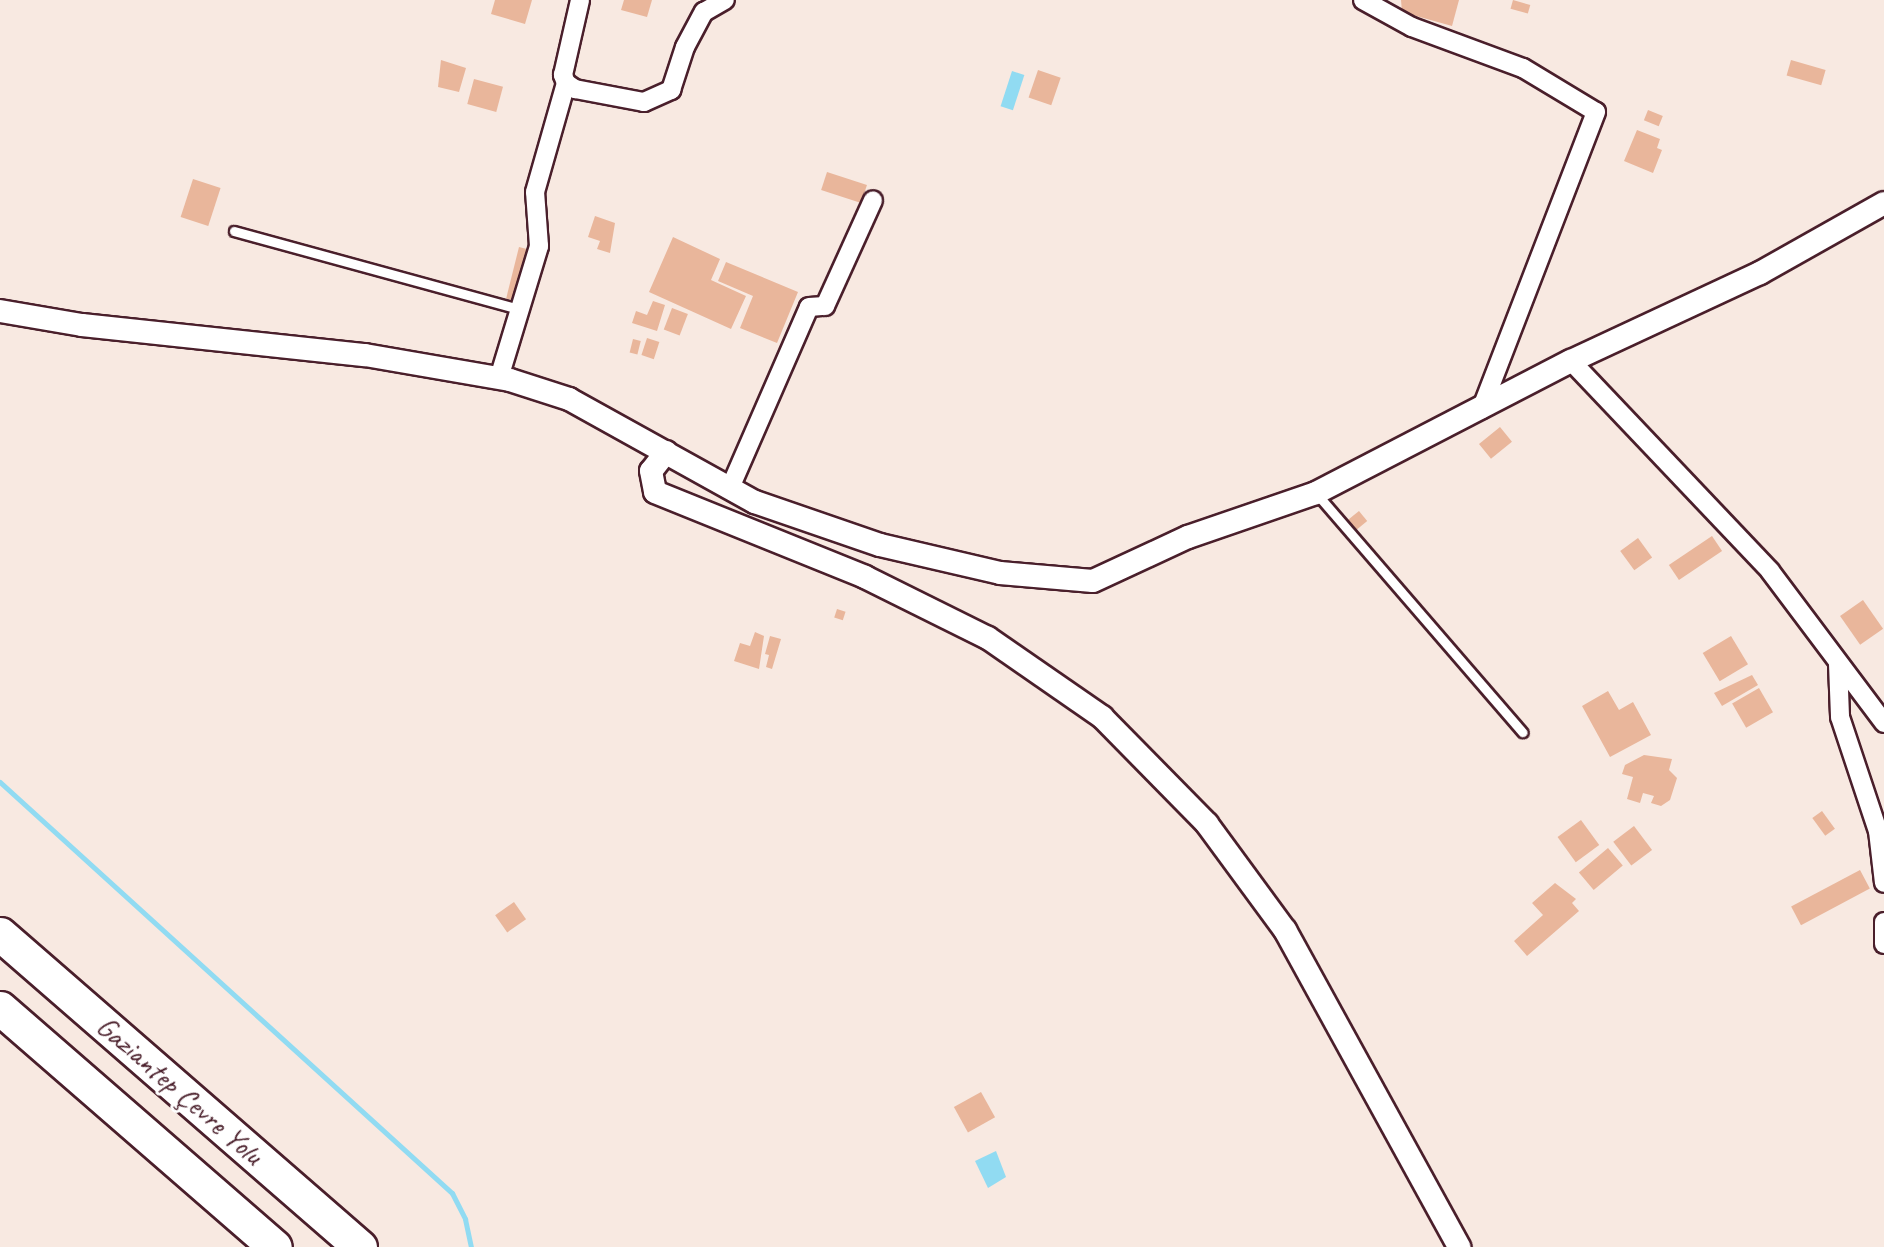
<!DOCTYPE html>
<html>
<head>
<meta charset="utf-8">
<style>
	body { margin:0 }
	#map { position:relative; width:1884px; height:1247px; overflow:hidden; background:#f8e9e1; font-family:Caveat,sans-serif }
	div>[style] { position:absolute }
	.water>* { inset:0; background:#91dbf2; transform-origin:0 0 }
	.stream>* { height:5px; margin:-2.5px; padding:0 2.5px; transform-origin:2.5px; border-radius:2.5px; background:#91dbf2 }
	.building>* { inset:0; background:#e9b69b; transform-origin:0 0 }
	.roads { filter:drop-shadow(2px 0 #4a1f2b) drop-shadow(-2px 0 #4a1f2b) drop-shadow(0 2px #4a1f2b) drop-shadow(0 -2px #4a1f2b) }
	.service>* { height:9px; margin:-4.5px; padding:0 4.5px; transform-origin:4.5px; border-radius:4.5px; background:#fff }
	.minor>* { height:18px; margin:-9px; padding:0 9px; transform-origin:9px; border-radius:9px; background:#fff }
	.tertiary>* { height:22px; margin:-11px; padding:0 11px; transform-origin:11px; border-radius:11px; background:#fff }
	.motorway>* { height:33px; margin:-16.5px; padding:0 16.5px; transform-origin:16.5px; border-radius:16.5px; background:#fff }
	span { translate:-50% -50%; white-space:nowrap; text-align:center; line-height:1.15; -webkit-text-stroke:6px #fff; paint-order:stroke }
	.street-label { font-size:30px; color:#4a1f2b }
</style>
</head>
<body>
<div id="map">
	<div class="water">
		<div style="left:1012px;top:71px;width:13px;height:37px;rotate:18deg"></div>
		<div style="clip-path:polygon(996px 1151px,1006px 1177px,988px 1188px,975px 1161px)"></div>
	</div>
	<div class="stream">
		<div style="left:0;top:782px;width:611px;rotate:42.28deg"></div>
		<div style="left:452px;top:1193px;width:29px;rotate:63deg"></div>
		<div style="left:465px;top:1219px;width:29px;rotate:78deg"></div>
	</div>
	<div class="building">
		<div style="clip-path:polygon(495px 0,532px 0,525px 24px,491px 14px)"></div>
		<div style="clip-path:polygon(624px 0,652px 0,647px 17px,621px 10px)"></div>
		<div style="clip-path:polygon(1401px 0,1459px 0,1452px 26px,1402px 12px)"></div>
		<div style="left:1513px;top:0;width:18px;height:9px;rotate:16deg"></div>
		<div style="clip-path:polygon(441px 60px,466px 68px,459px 92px,438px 87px)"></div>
		<div style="left:1791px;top:60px;width:36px;height:16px;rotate:16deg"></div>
		<div style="left:1038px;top:70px;width:24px;height:29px;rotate:19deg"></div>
		<div style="left:474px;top:79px;width:30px;height:26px;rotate:15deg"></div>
		<div style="left:1648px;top:110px;width:16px;height:11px;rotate:22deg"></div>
		<div style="clip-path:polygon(1637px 130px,1660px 139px,1657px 148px,1662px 150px,1653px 173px,1624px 161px)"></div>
		<div style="left:827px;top:172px;width:42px;height:19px;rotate:18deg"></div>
		<div style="left:193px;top:179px;width:29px;height:40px;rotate:18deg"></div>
		<div style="clip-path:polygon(595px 216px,615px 223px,610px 253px,597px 249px,600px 241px,588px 237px)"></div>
		<div style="clip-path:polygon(673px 237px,720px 259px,711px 280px,746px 296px,731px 329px,649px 292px)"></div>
		<div style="left:519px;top:247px;width:12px;height:53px;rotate:14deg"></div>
		<div style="clip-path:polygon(726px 262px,798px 292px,777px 343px,740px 328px,753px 296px,718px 281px)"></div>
		<div style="clip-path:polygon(653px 301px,665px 305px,657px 331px,632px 323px,636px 311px,647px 315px)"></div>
		<div style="left:672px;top:308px;width:17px;height:23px;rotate:21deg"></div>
		<div style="left:647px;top:338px;width:13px;height:18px;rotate:18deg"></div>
		<div style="left:633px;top:339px;width:8px;height:14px;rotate:14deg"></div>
		<div style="left:1500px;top:427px;width:19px;height:27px;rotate:51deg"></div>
		<div style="left:1359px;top:511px;width:13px;height:14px;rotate:51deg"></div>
		<div style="left:1712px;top:536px;width:18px;height:52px;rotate:56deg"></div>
		<div style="left:1638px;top:538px;width:24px;height:22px;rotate:54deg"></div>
		<div style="left:1863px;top:600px;width:35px;height:28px;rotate:55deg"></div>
		<div style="left:837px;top:609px;width:9px;height:9px;rotate:18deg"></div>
		<div style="clip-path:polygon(755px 632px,764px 636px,759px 669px,734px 661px,740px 643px,750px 646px)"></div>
		<div style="clip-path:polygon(770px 636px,781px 639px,772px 669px,766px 667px,769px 655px,765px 654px)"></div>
		<div style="left:1731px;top:636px;width:33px;height:33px;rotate:59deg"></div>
		<div style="clip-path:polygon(1752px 675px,1758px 685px,1722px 706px,1714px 693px)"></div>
		<div style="left:1759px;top:688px;width:28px;height:31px;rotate:60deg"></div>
		<div style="clip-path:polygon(1608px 691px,1619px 710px,1633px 702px,1651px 735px,1610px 757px,1582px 706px)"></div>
		<div style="clip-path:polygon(1644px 755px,1672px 759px,1669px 770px,1677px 778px,1670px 800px,1661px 806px,1651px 803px,1654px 796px,1643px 793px,1640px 803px,1627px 799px,1633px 777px,1622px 774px,1625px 765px)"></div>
		<div style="left:1822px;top:811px;width:22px;height:12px;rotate:54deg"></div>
		<div style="left:1581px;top:820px;width:31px;height:29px;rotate:54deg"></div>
		<div style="left:1634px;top:826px;width:30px;height:26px;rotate:53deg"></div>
		<div style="left:1608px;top:848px;width:23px;height:38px;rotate:50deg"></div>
		<div style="left:1860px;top:870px;width:21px;height:78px;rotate:62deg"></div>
		<div style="clip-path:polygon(1555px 883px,1576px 899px,1572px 903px,1579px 911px,1527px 956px,1514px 941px,1543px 915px,1532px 903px)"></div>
		<div style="left:514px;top:902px;width:21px;height:23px;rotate:55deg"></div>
		<div style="left:981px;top:1092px;width:29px;height:31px;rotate:61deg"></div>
	</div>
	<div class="roads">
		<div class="service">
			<div style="left:234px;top:231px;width:296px;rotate:15.3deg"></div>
			<div style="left:1316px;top:493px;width:316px;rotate:49.2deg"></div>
		</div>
		<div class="minor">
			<div style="left:1363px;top:0;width:56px;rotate:28.9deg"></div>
			<div style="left:1412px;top:27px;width:118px;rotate:20.3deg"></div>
			<div style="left:1523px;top:68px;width:85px;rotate:31.1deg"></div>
			<div style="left:1596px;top:112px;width:319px;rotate:111.1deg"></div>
			<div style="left:566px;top:83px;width:11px;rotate:34deg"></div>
			<div style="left:575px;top:89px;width:70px;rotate:10.7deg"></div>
			<div style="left:644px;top:102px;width:30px;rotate:-24deg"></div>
			<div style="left:671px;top:90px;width:45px;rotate:-72deg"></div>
			<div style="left:685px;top:47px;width:40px;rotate:-62deg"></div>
			<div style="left:704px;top:12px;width:24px;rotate:-30deg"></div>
			<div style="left:1571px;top:361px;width:289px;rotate:46.5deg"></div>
			<div style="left:1770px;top:571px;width:190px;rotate:53.1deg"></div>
			<div style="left:499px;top:378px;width:138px;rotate:-73.1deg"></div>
			<div style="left:539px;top:246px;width:54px;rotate:-94.2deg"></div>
			<div style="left:535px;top:192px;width:113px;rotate:-74.1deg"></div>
			<div style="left:566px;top:83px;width:9px;rotate:-111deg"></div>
			<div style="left:563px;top:75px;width:77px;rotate:-77.2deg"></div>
			<div style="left:730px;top:488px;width:197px;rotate:-66.4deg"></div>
			<div style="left:809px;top:307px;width:16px;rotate:-4deg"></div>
			<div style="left:825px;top:306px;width:116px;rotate:-65.6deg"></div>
			<div style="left:1838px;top:664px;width:53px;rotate:87.8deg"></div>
			<div style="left:1840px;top:717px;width:120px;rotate:71.6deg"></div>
			<div style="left:1878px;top:831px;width:52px;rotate:83.4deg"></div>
			<div style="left:1884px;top:922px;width:22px;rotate:90deg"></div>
		</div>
		<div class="tertiary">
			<div style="left:0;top:311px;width:83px;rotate:9.7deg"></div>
			<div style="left:82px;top:325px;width:285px;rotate:6.1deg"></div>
			<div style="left:365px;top:355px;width:147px;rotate:9.8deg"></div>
			<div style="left:510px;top:380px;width:62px;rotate:17.9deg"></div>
			<div style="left:569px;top:399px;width:213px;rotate:29deg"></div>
			<div style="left:755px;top:502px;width:132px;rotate:19deg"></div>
			<div style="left:880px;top:545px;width:123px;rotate:13.1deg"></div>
			<div style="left:1000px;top:573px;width:93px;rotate:4.9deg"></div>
			<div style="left:1093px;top:581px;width:105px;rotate:-24.9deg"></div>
			<div style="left:1188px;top:537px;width:135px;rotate:-19deg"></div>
			<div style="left:1316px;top:493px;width:287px;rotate:-27.4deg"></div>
			<div style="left:1571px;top:361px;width:208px;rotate:-25deg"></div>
			<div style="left:1760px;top:273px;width:142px;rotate:-29.4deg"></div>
			<div style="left:666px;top:452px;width:24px;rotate:128deg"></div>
			<div style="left:651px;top:471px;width:21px;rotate:79deg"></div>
			<div style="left:655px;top:492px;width:227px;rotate:22deg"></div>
			<div style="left:865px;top:577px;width:137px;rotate:26.4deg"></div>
			<div style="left:988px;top:638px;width:139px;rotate:34.7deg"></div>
			<div style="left:1102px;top:717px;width:150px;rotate:45.5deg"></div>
			<div style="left:1207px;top:824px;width:132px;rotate:53.7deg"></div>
			<div style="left:1285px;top:930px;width:362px;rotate:61.2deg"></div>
		</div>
		<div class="motorway">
			<div style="left:0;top:934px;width:477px;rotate:41deg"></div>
			<div style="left:0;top:1008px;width:364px;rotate:41deg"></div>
		</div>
	</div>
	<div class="street-label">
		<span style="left:180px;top:1090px;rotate:41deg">Gaziantep Çevre Yolu</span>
	</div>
</div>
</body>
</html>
